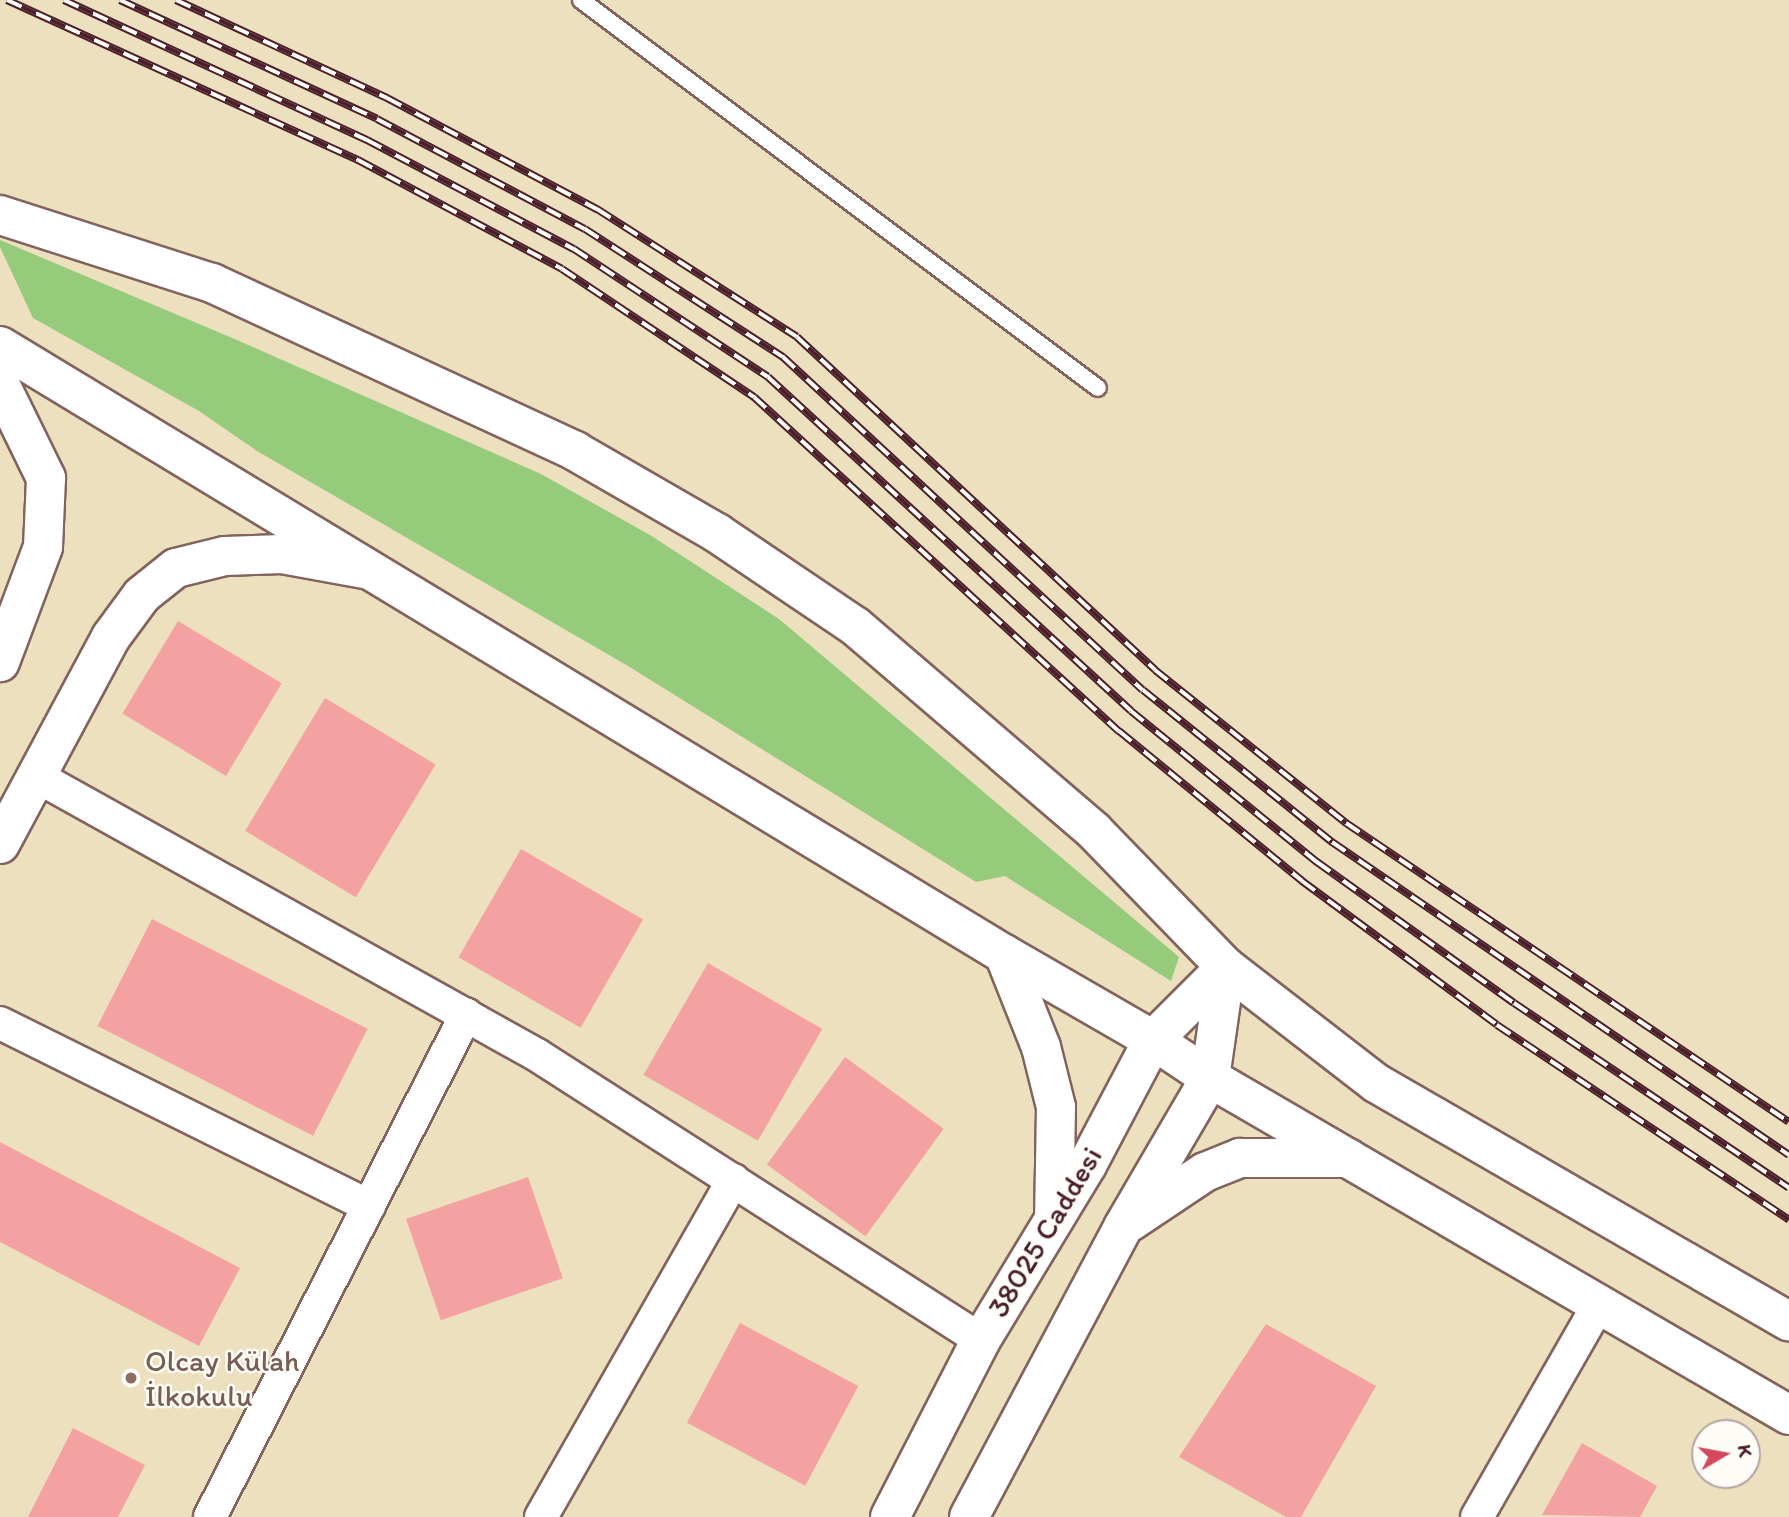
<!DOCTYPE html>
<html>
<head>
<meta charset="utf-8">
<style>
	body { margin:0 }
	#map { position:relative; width:1789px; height:1517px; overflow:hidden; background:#ede0be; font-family:Itim,sans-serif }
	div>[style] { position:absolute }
	.green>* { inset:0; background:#96cb7c }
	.building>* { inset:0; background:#f4a2a1; transform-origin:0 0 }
	.roads { filter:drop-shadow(2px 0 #83635e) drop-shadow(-2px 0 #83635e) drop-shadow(0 2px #83635e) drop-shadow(0 -2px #83635e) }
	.service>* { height:16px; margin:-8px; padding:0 8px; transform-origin:8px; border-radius:8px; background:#fff }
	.minor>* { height:32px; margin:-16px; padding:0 16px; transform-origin:16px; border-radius:16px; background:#fff }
	.tertiary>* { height:38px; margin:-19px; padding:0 19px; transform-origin:19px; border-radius:19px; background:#fff }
	.secondary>* { height:38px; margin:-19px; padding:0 19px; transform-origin:19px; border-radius:19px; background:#fff }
	.primary>* { height:38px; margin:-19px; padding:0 19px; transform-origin:19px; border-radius:19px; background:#fff }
	.rail>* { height:8px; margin-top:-4px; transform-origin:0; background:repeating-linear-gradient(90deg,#fdfcf7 0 16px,#4a1f2b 0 32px); box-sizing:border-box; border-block:2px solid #4a1f2b }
	.dots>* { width:19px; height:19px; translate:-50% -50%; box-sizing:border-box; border:4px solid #fdfcf7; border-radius:50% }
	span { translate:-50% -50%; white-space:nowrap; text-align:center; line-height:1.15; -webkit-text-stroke:5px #fdfcf7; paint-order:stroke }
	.street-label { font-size:30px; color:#4a1f2b }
	.education-label { font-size:30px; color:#785e54 }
	.left { translate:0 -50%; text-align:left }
	.north { position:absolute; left:1691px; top:1419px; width:70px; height:70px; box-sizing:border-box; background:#fdfcf7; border:2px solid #b5a4a5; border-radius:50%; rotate:80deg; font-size:19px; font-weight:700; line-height:28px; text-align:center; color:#4a1f2b }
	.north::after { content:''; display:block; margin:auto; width:24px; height:32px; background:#d1495b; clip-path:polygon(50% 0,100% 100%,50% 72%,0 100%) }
</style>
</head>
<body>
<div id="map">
	<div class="green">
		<div style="clip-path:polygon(0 240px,237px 340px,541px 474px,650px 535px,779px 619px,1179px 957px,1171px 981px,1005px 876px,976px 882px,628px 666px,257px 451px,199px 411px,33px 318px,0 247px)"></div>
	</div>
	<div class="building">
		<div style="left:178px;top:621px;width:121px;height:108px;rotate:31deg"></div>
		<div style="left:325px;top:698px;width:129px;height:155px;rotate:31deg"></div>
		<div style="left:521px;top:849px;width:141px;height:125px;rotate:30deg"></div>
		<div style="left:152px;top:919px;width:242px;height:120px;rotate:27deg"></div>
		<div style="left:708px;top:963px;width:132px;height:129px;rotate:30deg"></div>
		<div style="left:845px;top:1057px;width:122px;height:133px;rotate:36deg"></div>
		<div style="clip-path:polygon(0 1142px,240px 1268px,199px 1346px,0 1242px)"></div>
		<div style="left:528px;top:1177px;width:107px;height:129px;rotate:71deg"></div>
		<div style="left:740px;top:1323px;width:134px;height:113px;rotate:28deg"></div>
		<div style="clip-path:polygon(1266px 1324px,1376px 1386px,1301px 1517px,1286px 1517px,1179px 1457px)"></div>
		<div style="clip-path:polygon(73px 1428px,145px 1465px,118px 1517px,28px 1517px)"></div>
		<div style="clip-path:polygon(1582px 1443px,1657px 1486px,1640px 1517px,1542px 1515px)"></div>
	</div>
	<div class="roads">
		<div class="service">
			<div style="left:581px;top:0;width:646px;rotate:36.89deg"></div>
		</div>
		<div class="minor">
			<div style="left:36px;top:776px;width:573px;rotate:29.11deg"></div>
			<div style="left:537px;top:1055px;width:528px;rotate:32.7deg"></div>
			<div style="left:0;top:1023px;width:412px;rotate:26.4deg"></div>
			<div style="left:210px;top:1517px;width:564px;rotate:-62.98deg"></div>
			<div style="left:541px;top:1517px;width:388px;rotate:-60.3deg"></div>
			<div style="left:1477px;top:1517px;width:245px;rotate:-60.2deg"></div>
		</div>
		<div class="tertiary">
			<div style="left:0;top:384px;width:105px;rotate:63.9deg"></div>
			<div style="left:46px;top:478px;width:69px;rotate:92.5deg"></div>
			<div style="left:43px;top:547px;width:123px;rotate:110.5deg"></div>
			<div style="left:0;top:844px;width:235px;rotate:-61.8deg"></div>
			<div style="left:111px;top:637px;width:52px;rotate:-53.6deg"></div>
			<div style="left:142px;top:595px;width:43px;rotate:-38.5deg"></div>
			<div style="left:176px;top:568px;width:50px;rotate:-13.8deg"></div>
			<div style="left:225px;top:556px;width:57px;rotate:-2deg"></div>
			<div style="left:282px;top:554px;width:88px;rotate:10.4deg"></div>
		</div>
		<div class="secondary">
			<div style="left:1004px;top:954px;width:100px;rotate:68.3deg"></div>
			<div style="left:1041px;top:1047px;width:62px;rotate:76deg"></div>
			<div style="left:1056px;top:1107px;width:112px;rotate:91deg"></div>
			<div style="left:1130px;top:1222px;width:90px;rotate:-33.7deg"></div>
			<div style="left:1205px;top:1172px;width:38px;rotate:-22deg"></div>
			<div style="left:1240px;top:1158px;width:108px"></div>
			<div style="left:890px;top:1517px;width:199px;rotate:-62.8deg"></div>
			<div style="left:981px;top:1340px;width:205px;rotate:-58.8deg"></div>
			<div style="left:1087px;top:1165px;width:141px;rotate:-62.2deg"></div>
			<div style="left:1153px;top:1040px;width:103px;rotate:-45deg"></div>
			<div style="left:969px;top:1517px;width:328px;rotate:-62deg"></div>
			<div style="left:1123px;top:1227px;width:173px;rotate:-59.7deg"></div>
			<div style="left:1210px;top:1078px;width:112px;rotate:-81.8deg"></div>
		</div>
		<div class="primary">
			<div style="left:0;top:215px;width:223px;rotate:17.8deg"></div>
			<div style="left:212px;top:283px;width:400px;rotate:24.8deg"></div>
			<div style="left:575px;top:451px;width:164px;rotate:30deg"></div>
			<div style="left:717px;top:533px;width:166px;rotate:34deg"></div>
			<div style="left:855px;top:626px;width:315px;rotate:40.6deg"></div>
			<div style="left:1094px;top:831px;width:190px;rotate:45.9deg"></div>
			<div style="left:1226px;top:967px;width:190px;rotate:37.7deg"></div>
			<div style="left:1376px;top:1083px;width:477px;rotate:30deg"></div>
			<div style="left:0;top:346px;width:1174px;rotate:31.2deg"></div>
			<div style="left:1004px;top:954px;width:172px;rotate:30deg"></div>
			<div style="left:1153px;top:1040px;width:69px;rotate:33.7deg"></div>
			<div style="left:1210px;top:1078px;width:670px;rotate:30.2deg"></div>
		</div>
	</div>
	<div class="rail">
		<div style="left:7px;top:0;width:386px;rotate:24.5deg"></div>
		<div style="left:358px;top:160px;width:231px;rotate:28.1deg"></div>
		<div style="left:562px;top:269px;width:231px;rotate:33.7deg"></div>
		<div style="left:754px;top:397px;width:495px;rotate:42.5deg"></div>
		<div style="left:1119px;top:731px;width:237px;rotate:39.3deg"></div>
		<div style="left:1302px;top:881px;width:242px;rotate:36.4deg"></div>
		<div style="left:1497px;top:1025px;width:351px;rotate:33.7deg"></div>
		<div style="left:64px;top:0;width:334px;rotate:24.8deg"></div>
		<div style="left:367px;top:140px;width:234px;rotate:27.8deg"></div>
		<div style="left:574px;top:249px;width:232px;rotate:33.4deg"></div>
		<div style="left:768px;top:377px;width:493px;rotate:42.6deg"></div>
		<div style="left:1131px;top:711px;width:240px;rotate:39.1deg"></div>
		<div style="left:1317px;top:862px;width:242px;rotate:35.6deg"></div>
		<div style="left:1514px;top:1003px;width:331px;rotate:33.9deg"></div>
		<div style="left:120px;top:0;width:283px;rotate:24.8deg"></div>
		<div style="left:377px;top:119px;width:235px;rotate:27.9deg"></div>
		<div style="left:585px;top:229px;width:236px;rotate:32.9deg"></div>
		<div style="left:783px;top:357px;width:490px;rotate:42.8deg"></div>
		<div style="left:1143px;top:690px;width:243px;rotate:38.8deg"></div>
		<div style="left:1332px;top:842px;width:554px;rotate:34.41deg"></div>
		<div style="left:176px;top:0;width:233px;rotate:24.9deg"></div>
		<div style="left:387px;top:98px;width:238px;rotate:27.9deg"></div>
		<div style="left:597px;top:209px;width:237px;rotate:32.6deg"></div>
		<div style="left:797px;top:337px;width:489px;rotate:42.9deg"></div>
		<div style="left:1155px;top:670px;width:245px;rotate:38.7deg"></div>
		<div style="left:1346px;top:823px;width:534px;rotate:34.02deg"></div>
	</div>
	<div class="dots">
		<div style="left:131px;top:1378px;background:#8d6e63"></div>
	</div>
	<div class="street-label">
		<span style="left:1045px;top:1232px;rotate:-59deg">38025 Caddesi</span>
	</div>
	<div class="education-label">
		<span class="left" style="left:145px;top:1378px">Olcay Külah<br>İlkokulu</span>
	</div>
	<div class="north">K</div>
</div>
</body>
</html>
